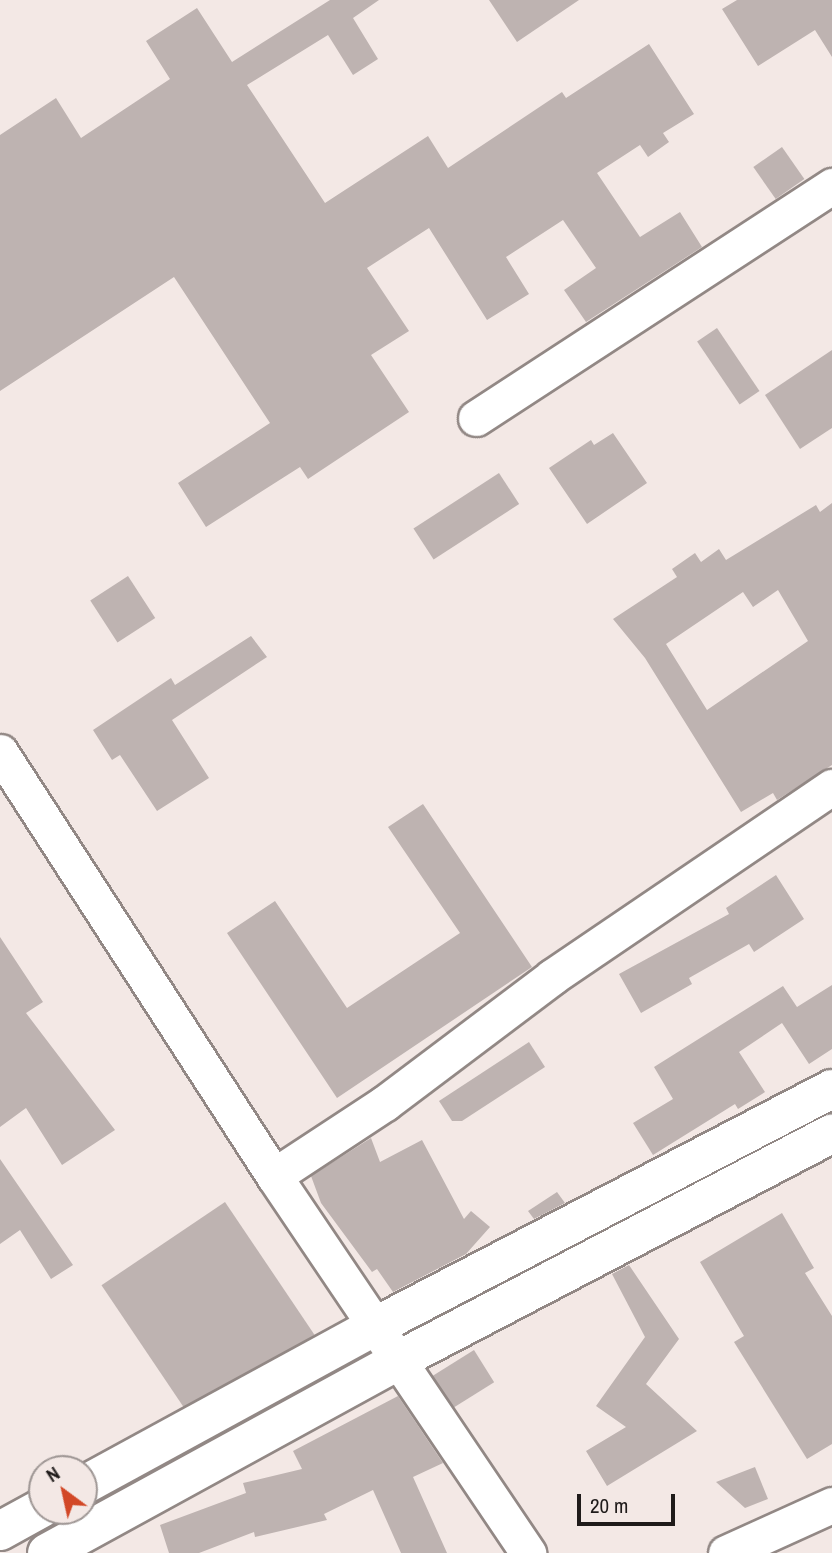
<!DOCTYPE html>
<html>
<head>
<meta charset="utf-8">
<style>
	body { margin:0 }
	#map { position:relative; width:832px; height:1553px; overflow:hidden; background:#f3e8e5; font-family:"Archivo Narrow",sans-serif }
	div>[style] { position:absolute }
	.building>* { inset:0; background:#beb3b1; transform-origin:0 0 }
	.roads { filter:drop-shadow(2px 0 #928885) drop-shadow(-2px 0 #928885) drop-shadow(0 2px #928885) drop-shadow(0 -2px #928885) }
	.street>* { height:35px; margin:-17.5px; padding:0 17.5px; transform-origin:17.5px; border-radius:17.5px; background:#fff }
	.secondary>* { height:38px; margin:-19px; padding:0 19px; transform-origin:19px; border-radius:19px; background:#fff }
	span { translate:-50% -50%; white-space:nowrap; text-align:center; line-height:1.15; -webkit-text-stroke:5px #f3e8e5; paint-order:stroke }
	.north { position:absolute; left:28px; top:1455px; width:70px; height:70px; box-sizing:border-box; background:#f3e8e5; border:2px solid #9e9694; border-radius:50%; rotate:327deg; font-size:19px; font-weight:700; line-height:28px; text-align:center; color:#1f1b1a }
	.north::after { content:''; display:block; margin:auto; width:24px; height:32px; background:#d24827; clip-path:polygon(50% 0,100% 100%,50% 72%,0 100%) }
	.scale { position:absolute; left:577px; top:1494px; width:98px; height:32px; box-sizing:border-box; border:4px solid #1f1b1a; border-top:0; padding-left:9px; font-size:21px; line-height:24px; white-space:nowrap; color:#1f1b1a; -webkit-text-stroke:5px #f3e8e5; paint-order:stroke }
</style>
</head>
<body>
<div id="map">
	<div class="building">
		<div style="clip-path:polygon(330px 0,379px 0,353px 18px,378px 59px,353px 75px,328px 35px,247px 85px,325px 203px,428px 136px,448px 168px,562px 92px,566px 98px,649px 44px,694px 114px,663px 133px,669px 142px,648px 157px,640px 145px,597px 173px,640px 237px,680px 212px,702px 247px,586px 322px,564px 290px,596px 268px,563px 220px,506px 257px,529px 294px,487px 320px,429px 228px,367px 268px,409px 331px,371px 355px,409px 412px,308px 479px,300px 467px,206px 527px,178px 483px,270px 423px,174px 277px,0 391px,0 135px,56px 98px,81px 138px,170px 79px,146px 41px,197px 8px,232px 62px)"></div>
		<div style="clip-path:polygon(489px 0,579px 0,517px 42px)"></div>
		<div style="clip-path:polygon(737px 0,832px 0,832px 57px,815px 30px,758px 66px,722px 9px)"></div>
		<div style="left:782px;top:147px;width:39px;height:35px;rotate:55deg"></div>
		<div style="left:717px;top:328px;width:76px;height:24px;rotate:56deg"></div>
		<div style="clip-path:polygon(832px 350px,832px 428px,800px 449px,765px 395px)"></div>
		<div style="clip-path:polygon(613px 433px,647px 483px,587px 524px,549px 468px,591px 440px,594px 445px)"></div>
		<div style="left:499px;top:473px;width:37px;height:102px;rotate:57deg"></div>
		<div style="clip-path:polygon(evenodd,832px 503px,832px 765px,777px 800px,773px 793px,741px 812px,645px 658px,613px 619px,677px 577px,672px 569px,695px 553px,701px 562px,719px 549px,726px 560px,816px 505px,820px 512px,832px 503px,778px 590px,808px 641px,707px 710px,666px 644px,743px 592px,753px 607px,778px 590px)"></div>
		<div style="left:128px;top:576px;width:50px;height:45px;rotate:57deg"></div>
		<div style="clip-path:polygon(251px 636px,267px 657px,172px 720px,209px 778px,157px 811px,120px 755px,112px 760px,93px 730px,171px 678px,175px 685px)"></div>
		<div style="clip-path:polygon(423px 804px,532px 967px,337px 1098px,227px 933px,275px 901px,347px 1008px,460px 933px,388px 827px)"></div>
		<div style="clip-path:polygon(776px 875px,804px 919px,754px 952px,749px 944px,689px 978px,692px 984px,641px 1013px,619px 974px,729px 914px,726px 908px)"></div>
		<div style="clip-path:polygon(0 937px,43px 1002px,26px 1013px,115px 1130px,62px 1165px,26px 1108px,0 1127px)"></div>
		<div style="clip-path:polygon(832px 985px,832px 1049px,809px 1064px,782px 1023px,739px 1052px,765px 1092px,738px 1109px,735px 1104px,653px 1155px,633px 1123px,673px 1099px,654px 1067px,783px 986px,797px 1007px)"></div>
		<div style="clip-path:polygon(529px 1042px,545px 1067px,462px 1121px,452px 1121px,439px 1101px)"></div>
		<div style="clip-path:polygon(371px 1138px,380px 1162px,422px 1140px,464px 1219px,471px 1211px,490px 1227px,466px 1254px,393px 1292px,377px 1269px,372px 1272px,321px 1203px,311px 1176px)"></div>
		<div style="clip-path:polygon(0 1159px,73px 1265px,51px 1279px,20px 1230px,0 1244px)"></div>
		<div style="clip-path:polygon(557px 1192px,565px 1203px,534px 1219px,528px 1211px)"></div>
		<div style="left:225px;top:1202px;width:160px;height:149px;rotate:56deg"></div>
		<div style="clip-path:polygon(782px 1213px,814px 1268px,805px 1273px,832px 1316px,832px 1444px,807px 1459px,734px 1342px,744px 1336px,700px 1262px)"></div>
		<div style="clip-path:polygon(629px 1265px,679px 1339px,646px 1384px,697px 1431px,607px 1486px,586px 1451px,626px 1427px,596px 1406px,645px 1337px,612px 1274px)"></div>
		<div style="left:474px;top:1350px;width:38px;height:49px;rotate:58deg"></div>
		<div style="clip-path:polygon(398px 1396px,443px 1463px,413px 1477px,447px 1553px,401px 1553px,373px 1490px,324px 1514px,327px 1520px,255px 1537px,254px 1532px,199px 1553px,169px 1553px,160px 1525px,246px 1493px,243px 1483px,302px 1469px,293px 1451px)"></div>
		<div style="clip-path:polygon(755px 1467px,768px 1499px,745px 1508px,716px 1482px)"></div>
	</div>
	<div class="roads">
		<div class="street">
			<div style="left:476px;top:418px;width:425px;rotate:-33.1deg"></div>
			<div style="left:0;top:752px;width:505px;rotate:57.13deg"></div>
			<div style="left:274px;top:1176px;width:455px;rotate:56deg"></div>
			<div style="left:274px;top:1176px;width:133px;rotate:-33.3deg"></div>
			<div style="left:385px;top:1103px;width:209px;rotate:-37deg"></div>
			<div style="left:552px;top:977px;width:338px;rotate:-34.2deg"></div>
			<div style="left:726px;top:1553px;width:116px;rotate:-24.4deg"></div>
		</div>
		<div class="secondary">
			<div style="left:84px;top:1485px;width:330px;rotate:-28.6deg"></div>
			<div style="left:374px;top:1327px;width:516px;rotate:-27.46deg"></div>
			<div style="left:0;top:1531px;width:48px;rotate:-28.7deg"></div>
			<div style="left:47px;top:1553px;width:399px;rotate:-28.7deg"></div>
			<div style="left:397px;top:1361px;width:491px;rotate:-27.6deg"></div>
		</div>
	</div>
	<div class="north">N</div>
	<div class="scale">20 m</div>
</div>
</body>
</html>
